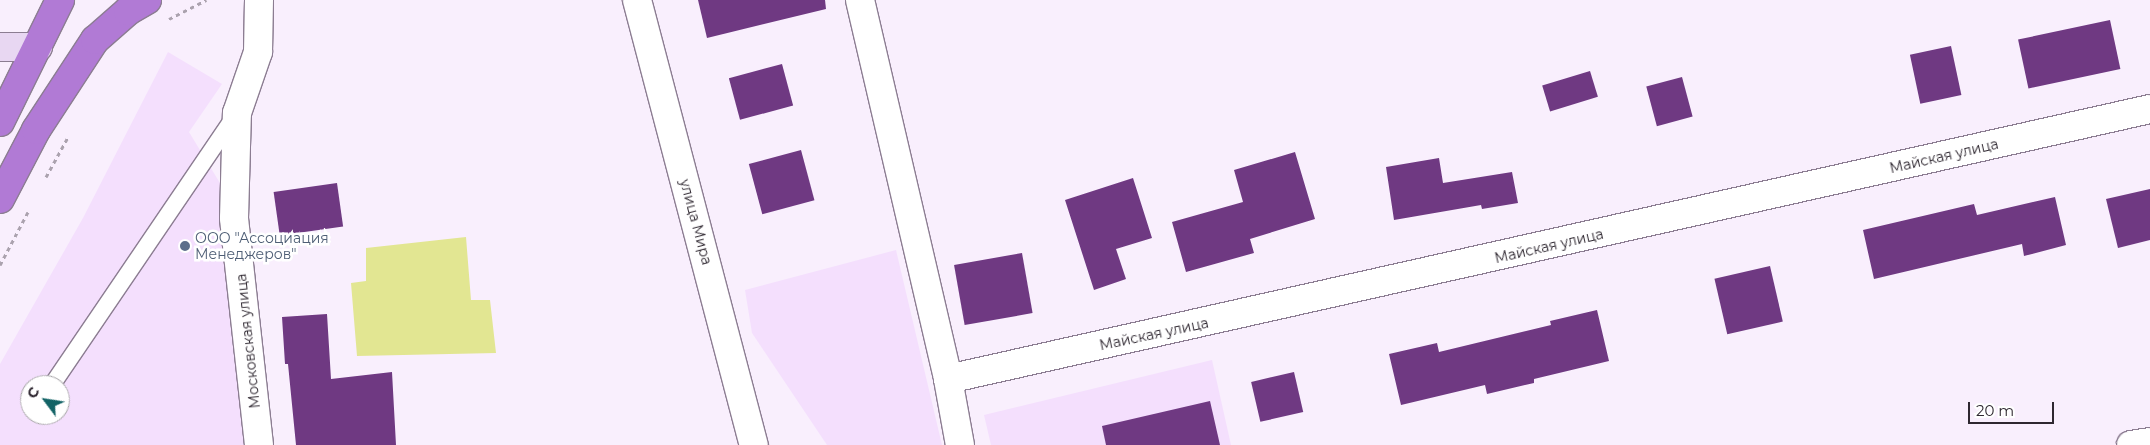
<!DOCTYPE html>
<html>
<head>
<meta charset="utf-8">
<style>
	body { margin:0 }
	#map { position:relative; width:2150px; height:445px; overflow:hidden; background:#f9effd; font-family:Montserrat,sans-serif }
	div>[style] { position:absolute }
	.built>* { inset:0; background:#f4dffd }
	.green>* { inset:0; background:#e2e692 }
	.building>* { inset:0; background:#6f3982; transform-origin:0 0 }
	.path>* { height:3px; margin-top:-1.5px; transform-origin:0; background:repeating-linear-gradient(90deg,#aba2ae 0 4px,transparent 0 8px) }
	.roads { filter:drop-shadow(1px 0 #8c7d92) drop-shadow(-1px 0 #8c7d92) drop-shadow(0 1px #8c7d92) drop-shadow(0 -1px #8c7d92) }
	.lane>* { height:16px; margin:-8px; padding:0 8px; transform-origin:8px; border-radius:8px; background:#fff }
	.street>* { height:28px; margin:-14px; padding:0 14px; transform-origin:14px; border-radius:14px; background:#fff }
	.secondary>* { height:28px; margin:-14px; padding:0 14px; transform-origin:14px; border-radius:14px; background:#e8d7f2 }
	.highway>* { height:28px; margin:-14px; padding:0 14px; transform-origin:14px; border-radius:14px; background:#b17ad5 }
	.dots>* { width:14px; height:14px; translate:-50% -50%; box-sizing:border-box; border:2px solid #fff; border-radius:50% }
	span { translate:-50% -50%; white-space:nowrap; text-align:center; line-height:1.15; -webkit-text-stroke:5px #fff; paint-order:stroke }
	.street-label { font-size:14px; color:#2e2730 }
	.service-label { font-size:14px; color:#4e5e75 }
	.left { translate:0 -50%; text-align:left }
	.north { position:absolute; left:20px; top:375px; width:50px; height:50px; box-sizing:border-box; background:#fff; border:1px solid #aba9ac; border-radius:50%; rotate:301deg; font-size:14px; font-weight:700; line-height:20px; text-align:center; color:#2e2730 }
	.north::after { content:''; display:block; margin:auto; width:18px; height:22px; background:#136366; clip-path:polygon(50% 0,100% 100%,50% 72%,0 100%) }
	.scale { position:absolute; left:1968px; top:402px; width:86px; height:22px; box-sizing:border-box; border:2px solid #2e2730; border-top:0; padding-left:6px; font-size:15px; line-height:18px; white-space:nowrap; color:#2e2730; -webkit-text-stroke:4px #fff; paint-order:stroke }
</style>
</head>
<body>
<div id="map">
	<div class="built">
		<div style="clip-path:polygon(evenodd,168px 52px,222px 84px,189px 132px,226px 193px,223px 221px,228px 291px,247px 445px,0 445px,0 364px,83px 218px,168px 52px,30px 385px,60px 385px,60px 415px,30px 415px,30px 385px)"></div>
		<div style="clip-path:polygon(896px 250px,942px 445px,827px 445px,752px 333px,745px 290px)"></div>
		<div style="clip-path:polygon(1212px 360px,1231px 445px,991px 445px,984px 415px)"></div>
	</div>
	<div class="green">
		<div style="clip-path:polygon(466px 237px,471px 300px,490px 300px,496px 353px,357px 356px,351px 283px,366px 281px,366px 248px)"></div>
	</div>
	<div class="building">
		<div style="clip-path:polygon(698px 0,825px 0,826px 9px,707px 38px)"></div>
		<div style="left:2110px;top:20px;width:50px;height:94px;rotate:78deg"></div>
		<div style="left:1951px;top:46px;width:50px;height:42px;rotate:78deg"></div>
		<div style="left:782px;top:64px;width:43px;height:55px;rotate:75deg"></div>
		<div style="left:1590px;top:71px;width:27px;height:50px;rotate:73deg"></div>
		<div style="left:1682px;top:77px;width:41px;height:37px;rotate:75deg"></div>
		<div style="left:801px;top:150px;width:52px;height:54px;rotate:75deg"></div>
		<div style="clip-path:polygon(1295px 152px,1315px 219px,1250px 239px,1254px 253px,1186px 272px,1172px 222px,1243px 202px,1234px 170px)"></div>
		<div style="clip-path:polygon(1439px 158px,1443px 183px,1512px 172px,1518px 203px,1482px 209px,1481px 205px,1394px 220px,1386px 167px)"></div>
		<div style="clip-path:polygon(1133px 178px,1152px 238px,1116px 249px,1126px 279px,1094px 290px,1065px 200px)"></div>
		<div style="left:337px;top:183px;width:44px;height:64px;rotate:82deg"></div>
		<div style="clip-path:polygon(2150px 189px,2150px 240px,2118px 248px,2106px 199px)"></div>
		<div style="clip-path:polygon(2055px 197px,2066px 245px,2024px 256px,2022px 244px,1874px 279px,1863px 230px,1974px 204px,1977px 215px)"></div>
		<div style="left:1022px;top:253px;width:61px;height:69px;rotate:80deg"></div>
		<div style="left:1770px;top:266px;width:57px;height:57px;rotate:77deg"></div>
		<div style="clip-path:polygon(1597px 310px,1609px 361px,1534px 379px,1534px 383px,1487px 394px,1485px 385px,1401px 405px,1389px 354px,1437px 343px,1439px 352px,1551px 325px,1550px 321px)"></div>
		<div style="clip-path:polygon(327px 314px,331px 379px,392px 372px,396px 445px,296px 445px,288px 364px,285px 364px,282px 317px)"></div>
		<div style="left:1294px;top:372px;width:41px;height:44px;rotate:77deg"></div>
		<div style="clip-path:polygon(1210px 401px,1220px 445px,1106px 445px,1102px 426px)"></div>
	</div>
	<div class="path">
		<div style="left:169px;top:19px;width:42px;rotate:-27.2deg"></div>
		<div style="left:46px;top:177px;width:46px;rotate:-61.2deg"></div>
		<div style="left:0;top:265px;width:60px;rotate:-62.2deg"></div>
	</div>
	<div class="roads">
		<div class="lane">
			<div style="left:52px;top:385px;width:324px;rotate:-55.8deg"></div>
		</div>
		<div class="street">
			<div style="left:637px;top:0;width:460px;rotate:75.3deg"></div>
			<div style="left:860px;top:0;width:389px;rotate:76.9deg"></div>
			<div style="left:948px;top:379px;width:67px;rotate:79.7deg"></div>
			<div style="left:948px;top:379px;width:1232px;rotate:-12.66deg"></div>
			<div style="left:259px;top:445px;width:228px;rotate:-96.3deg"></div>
			<div style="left:234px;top:218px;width:105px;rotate:-88.4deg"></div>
			<div style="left:237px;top:113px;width:65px;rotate:-71deg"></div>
			<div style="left:258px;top:52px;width:52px;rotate:-88.9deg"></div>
			<div style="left:2131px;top:445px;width:19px;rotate:-9deg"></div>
		</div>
		<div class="secondary">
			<div style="left:0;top:47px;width:38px"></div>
		</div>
		<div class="highway">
			<div style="left:0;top:122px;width:136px;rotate:-63.8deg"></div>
			<div style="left:0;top:199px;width:78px;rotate:-62.4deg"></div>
			<div style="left:36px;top:130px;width:108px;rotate:-56.8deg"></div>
			<div style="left:95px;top:40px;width:44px;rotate:-41.3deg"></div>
			<div style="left:128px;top:11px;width:22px;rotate:-30deg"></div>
		</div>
	</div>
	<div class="dots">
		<div style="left:185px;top:246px;background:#5c6f8a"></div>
	</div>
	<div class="street-label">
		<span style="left:1944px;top:156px;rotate:-13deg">Майская улица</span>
		<span style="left:696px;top:222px;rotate:75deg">улица Мира</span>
		<span style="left:1549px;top:246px;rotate:-13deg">Майская улица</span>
		<span style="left:1154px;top:334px;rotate:-12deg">Майская улица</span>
		<span style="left:248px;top:341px;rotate:-96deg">Московская улица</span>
	</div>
	<div class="service-label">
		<span class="left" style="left:195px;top:246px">ООО "Ассоциация<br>Менеджеров"</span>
	</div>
	<div class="north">С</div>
	<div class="scale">20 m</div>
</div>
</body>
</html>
